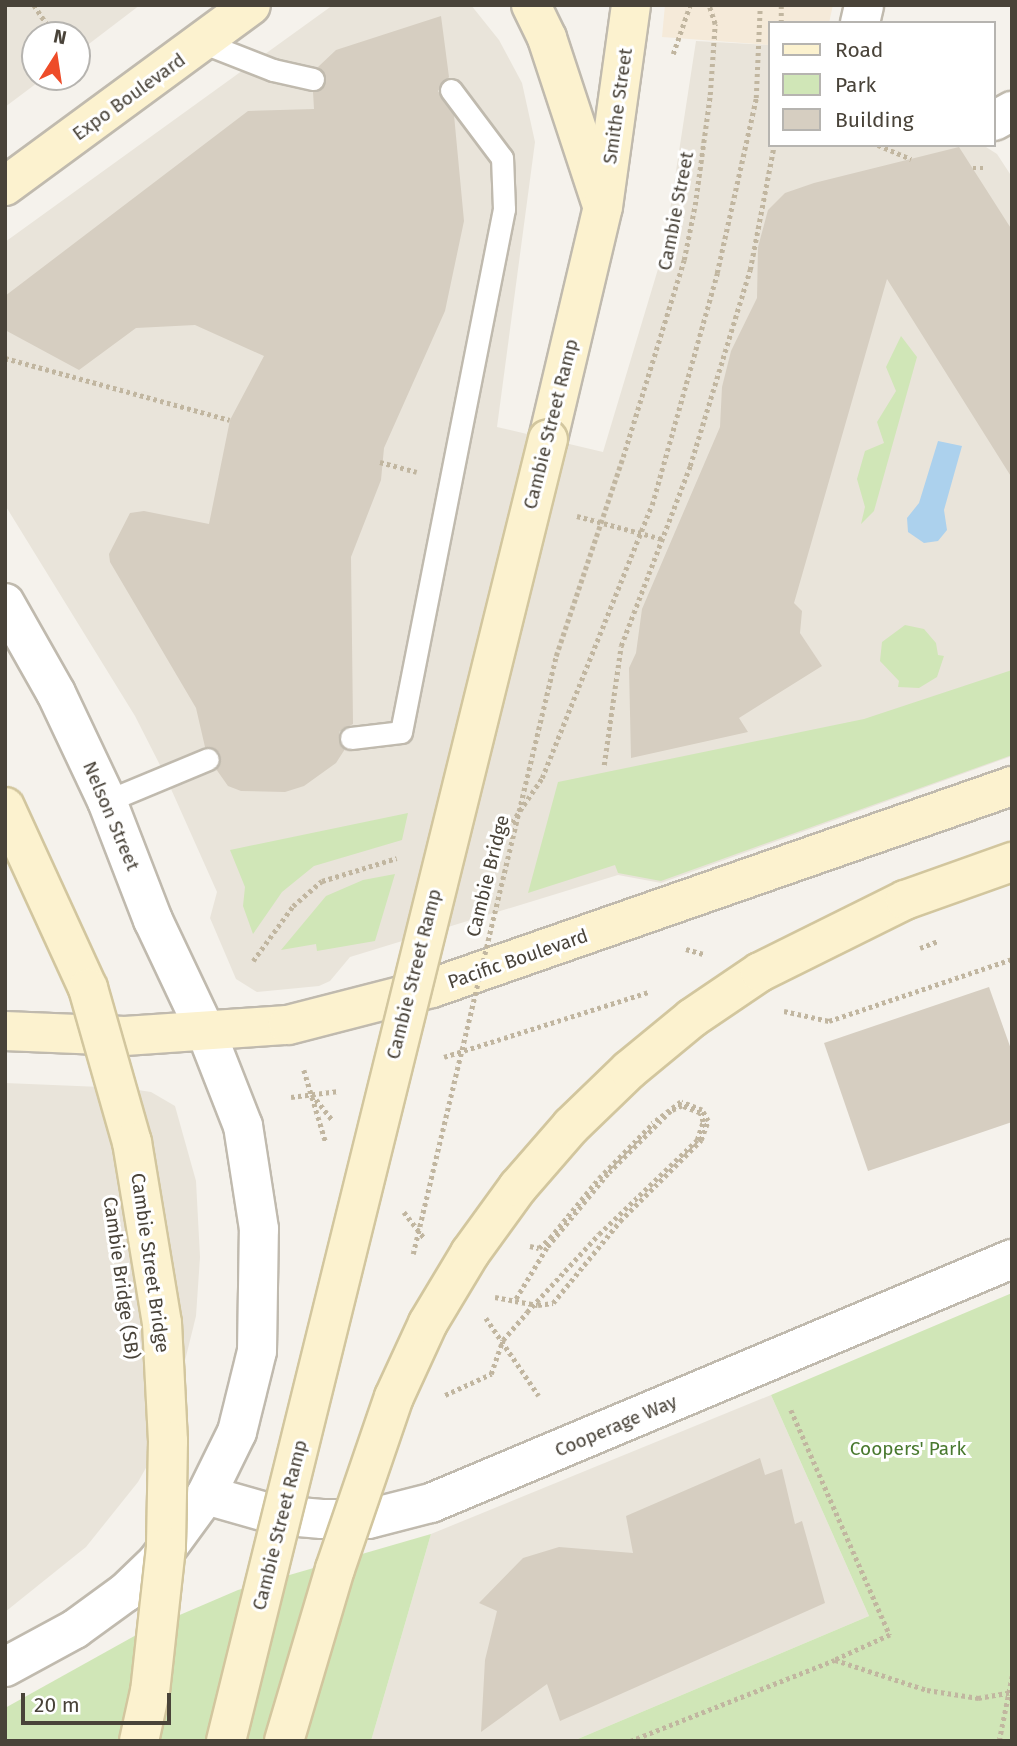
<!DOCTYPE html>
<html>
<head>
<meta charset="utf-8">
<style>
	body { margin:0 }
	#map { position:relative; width:1017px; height:1746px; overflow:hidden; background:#f5f2ec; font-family:"Fira Sans",sans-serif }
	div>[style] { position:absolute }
	.residential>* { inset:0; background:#e9e4da }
	.commercial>* { inset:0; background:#f5ead9 }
	.green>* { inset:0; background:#d0e6b7 }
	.water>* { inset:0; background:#acd1ed }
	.building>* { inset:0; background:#d6cec1 }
	.path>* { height:4.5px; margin-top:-2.25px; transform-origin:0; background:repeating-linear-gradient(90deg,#c1b6a0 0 3.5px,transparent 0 7px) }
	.roads { filter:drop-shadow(2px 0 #c0baae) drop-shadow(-2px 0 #c0baae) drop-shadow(0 2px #c0baae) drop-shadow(0 -2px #c0baae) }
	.service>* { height:21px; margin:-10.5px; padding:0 10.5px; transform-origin:10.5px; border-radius:10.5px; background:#fff }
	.minor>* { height:38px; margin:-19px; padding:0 19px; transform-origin:19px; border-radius:19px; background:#fff }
	.tertiary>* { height:38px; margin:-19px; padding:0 19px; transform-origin:19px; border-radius:19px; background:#fff }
	.secondary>* { height:38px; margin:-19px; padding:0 19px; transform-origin:19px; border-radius:19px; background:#fcf2cf }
	.path-bridge>* { height:4.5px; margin-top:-2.25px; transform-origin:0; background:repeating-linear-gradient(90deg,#c1b6a0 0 3.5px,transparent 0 7px) }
	.bridges { filter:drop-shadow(2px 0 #d2c69e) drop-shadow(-2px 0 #d2c69e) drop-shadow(0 2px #d2c69e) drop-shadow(0 -2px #d2c69e) }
	.secondary-bridge>* { height:38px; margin:-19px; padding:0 19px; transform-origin:19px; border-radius:19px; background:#fcf2cf }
	span { translate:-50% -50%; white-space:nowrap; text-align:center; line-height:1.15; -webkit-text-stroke:6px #fff; paint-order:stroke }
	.street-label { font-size:19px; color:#494339 }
	.park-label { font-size:19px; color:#49792f }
	.frame { position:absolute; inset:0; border:7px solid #494339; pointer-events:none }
	.legend { position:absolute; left:768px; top:21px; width:228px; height:126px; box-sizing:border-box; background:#fff; border:2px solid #b6b4b0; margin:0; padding:9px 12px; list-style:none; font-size:21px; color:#494339 }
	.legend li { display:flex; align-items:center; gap:14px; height:35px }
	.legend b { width:35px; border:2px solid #b6b4b0 }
	.north { position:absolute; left:21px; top:21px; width:70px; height:70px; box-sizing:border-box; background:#fff; border:2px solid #b6b4b0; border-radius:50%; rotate:12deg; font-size:19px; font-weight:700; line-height:28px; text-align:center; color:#494339 }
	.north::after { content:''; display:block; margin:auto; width:24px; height:32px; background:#ee4c29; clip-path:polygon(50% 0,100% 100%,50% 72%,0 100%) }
	.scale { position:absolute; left:21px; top:1693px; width:150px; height:32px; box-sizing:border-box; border:4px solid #494339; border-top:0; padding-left:9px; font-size:21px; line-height:24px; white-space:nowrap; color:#494339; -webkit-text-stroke:5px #fff; paint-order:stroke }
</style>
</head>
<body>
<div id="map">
	<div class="residential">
		<div style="clip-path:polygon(5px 5px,140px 5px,77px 53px,77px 35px,35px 35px,35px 77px,45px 77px,5px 107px)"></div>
		<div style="clip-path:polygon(333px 5px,471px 5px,499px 40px,522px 83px,535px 142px,497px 427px,603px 452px,664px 249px,696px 41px,770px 45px,770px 145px,986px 147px,997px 154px,1012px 177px,1012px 756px,661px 883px,618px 875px,350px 957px,330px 981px,319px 986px,257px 992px,236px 979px,210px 918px,217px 892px,163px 771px,135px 716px,5px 505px,5px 242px)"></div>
		<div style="clip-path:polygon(5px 1083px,125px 1088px,151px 1092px,175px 1106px,196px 1181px,200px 1257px,196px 1316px,177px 1393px,160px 1443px,138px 1482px,86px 1547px,5px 1612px)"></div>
		<div style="clip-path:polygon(771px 1395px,869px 1616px,573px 1741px,371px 1741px,431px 1534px)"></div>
	</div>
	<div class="commercial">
		<div style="clip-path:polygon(665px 5px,833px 5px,829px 23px,770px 23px,770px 45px,662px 37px)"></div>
	</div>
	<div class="green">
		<div style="clip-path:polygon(901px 336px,917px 357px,874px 511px,861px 524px,865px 507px,857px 479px,865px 451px,884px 443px,877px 422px,896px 391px,886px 367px)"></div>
		<div style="clip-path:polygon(905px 625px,924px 629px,936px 643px,938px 655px,944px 656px,937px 677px,919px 688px,898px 687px,899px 681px,880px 661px,882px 642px)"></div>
		<div style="clip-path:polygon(1012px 670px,1012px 755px,661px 881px,618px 873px,615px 865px,528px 893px,558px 782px,864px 719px)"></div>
		<div style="clip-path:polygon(408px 813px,402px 840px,314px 866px,282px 892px,253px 934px,243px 906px,245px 887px,230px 850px)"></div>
		<div style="clip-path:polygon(395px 874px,375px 941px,317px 951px,316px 944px,281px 950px,326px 896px,363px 880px)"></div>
		<div style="clip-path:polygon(1012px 1293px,1012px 1741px,573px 1741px,869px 1616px,771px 1395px)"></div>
		<div style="clip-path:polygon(431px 1534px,371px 1741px,5px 1741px,5px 1708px,147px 1629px,238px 1590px)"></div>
	</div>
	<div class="water">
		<div style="clip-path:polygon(938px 441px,962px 446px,944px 510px,947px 530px,938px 541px,924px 543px,908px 532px,907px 518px,919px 503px)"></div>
	</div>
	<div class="building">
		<div style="clip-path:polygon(441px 16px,449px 77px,438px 91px,454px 115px,464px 221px,445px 311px,384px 448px,381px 480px,351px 557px,353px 724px,339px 732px,345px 749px,336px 763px,304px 786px,285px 792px,241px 791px,228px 786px,216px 769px,220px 753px,205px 747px,196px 708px,110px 562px,109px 554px,130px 513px,144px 511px,209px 524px,230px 420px,264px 356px,195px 325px,136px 328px,79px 370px,5px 330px,5px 296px,248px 111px,314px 109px,313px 92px,326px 81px,318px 67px,336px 50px)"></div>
		<div style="clip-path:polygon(959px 147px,1012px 230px,1012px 478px,887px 279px,794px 603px,802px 611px,800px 633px,822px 666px,739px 718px,748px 732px,631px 758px,629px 668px,636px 653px,642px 609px,720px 427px,722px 387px,731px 351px,757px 298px,758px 247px,768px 210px,785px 193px,814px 183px)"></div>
		<div style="clip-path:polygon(989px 987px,1012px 1052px,1012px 1122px,868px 1171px,824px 1043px)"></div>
		<div style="clip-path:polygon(760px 1458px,765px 1475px,782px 1469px,795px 1524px,802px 1521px,825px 1603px,560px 1721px,547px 1684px,481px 1732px,485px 1660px,497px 1611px,479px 1603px,523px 1558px,559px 1547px,633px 1553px,626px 1516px)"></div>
	</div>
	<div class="path">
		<div style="left:34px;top:5px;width:36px;rotate:56deg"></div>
		<div style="left:781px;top:23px;width:18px;rotate:-90deg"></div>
		<div style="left:673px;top:54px;width:52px;rotate:-70.9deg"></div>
		<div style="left:878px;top:145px;width:36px;rotate:23deg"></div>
		<div style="left:973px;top:168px;width:11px"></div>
		<div style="left:5px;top:358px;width:233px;rotate:15.4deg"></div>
		<div style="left:623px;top:457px;width:206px;rotate:-72.8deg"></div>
		<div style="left:684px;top:260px;width:56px;rotate:-78.7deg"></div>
		<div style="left:695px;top:205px;width:111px;rotate:-82.2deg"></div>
		<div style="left:710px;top:95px;width:71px;rotate:-86deg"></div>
		<div style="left:715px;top:24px;width:20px;rotate:-108deg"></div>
		<div style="left:380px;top:462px;width:38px;rotate:15deg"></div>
		<div style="left:577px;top:516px;width:88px;rotate:15.1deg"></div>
		<div style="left:604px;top:765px;width:120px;rotate:-81.9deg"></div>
		<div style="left:621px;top:646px;width:193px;rotate:-69deg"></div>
		<div style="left:690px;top:466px;width:205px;rotate:-73deg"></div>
		<div style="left:750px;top:270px;width:127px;rotate:-79.1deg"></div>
		<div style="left:498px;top:835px;width:6px;rotate:-9deg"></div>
		<div style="left:504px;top:834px;width:68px;rotate:-55.8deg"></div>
		<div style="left:542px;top:778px;width:294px;rotate:-68.1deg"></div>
		<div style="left:652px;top:505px;width:241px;rotate:-74.3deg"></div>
		<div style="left:717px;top:273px;width:179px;rotate:-77.4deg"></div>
		<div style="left:756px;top:98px;width:93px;rotate:-87.5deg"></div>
		<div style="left:920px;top:948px;width:19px;rotate:-21deg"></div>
		<div style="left:686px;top:949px;width:19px;rotate:16deg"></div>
		<div style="left:253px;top:961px;width:68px;rotate:-54deg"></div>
		<div style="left:293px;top:906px;width:38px;rotate:-41deg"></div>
		<div style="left:322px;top:881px;width:78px;rotate:-17deg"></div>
		<div style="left:784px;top:1011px;width:46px;rotate:12.5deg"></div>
		<div style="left:829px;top:1021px;width:193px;rotate:-18.7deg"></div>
		<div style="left:444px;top:1057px;width:215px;rotate:-17.6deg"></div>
		<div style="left:304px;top:1070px;width:76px;rotate:73.2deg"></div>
		<div style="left:312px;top:1094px;width:33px;rotate:52deg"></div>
		<div style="left:291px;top:1097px;width:48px;rotate:-7.1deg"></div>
		<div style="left:404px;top:1212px;width:34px;rotate:52deg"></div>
		<div style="left:486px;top:1318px;width:94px;rotate:55.8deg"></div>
		<div style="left:445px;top:1395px;width:51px;rotate:-24.5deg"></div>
		<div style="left:491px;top:1374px;width:36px;rotate:-71deg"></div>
		<div style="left:503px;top:1340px;width:37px;rotate:-49deg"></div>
		<div style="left:527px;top:1312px;width:106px;rotate:-47.3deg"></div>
		<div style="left:599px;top:1234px;width:136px;rotate:-43.8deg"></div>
		<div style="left:697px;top:1140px;width:19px;rotate:-72deg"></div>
		<div style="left:703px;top:1122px;width:9px;rotate:-108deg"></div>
		<div style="left:700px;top:1113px;width:19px;rotate:-159deg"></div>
		<div style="left:682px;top:1106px;width:12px;rotate:156deg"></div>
		<div style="left:671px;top:1111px;width:89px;rotate:135deg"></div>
		<div style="left:608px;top:1174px;width:96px;rotate:129.5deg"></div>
		<div style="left:547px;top:1248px;width:62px;rotate:121.1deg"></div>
		<div style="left:515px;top:1301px;width:23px;rotate:10deg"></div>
		<div style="left:538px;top:1305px;width:15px;rotate:-8deg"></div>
		<div style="left:553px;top:1303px;width:106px;rotate:-50.7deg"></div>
		<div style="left:620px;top:1221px;width:115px;rotate:-45deg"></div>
		<div style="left:701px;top:1140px;width:20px;rotate:-70deg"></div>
		<div style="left:708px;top:1121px;width:13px;rotate:-119deg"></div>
		<div style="left:702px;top:1110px;width:22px;rotate:-159deg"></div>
		<div style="left:681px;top:1102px;width:36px;rotate:143deg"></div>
		<div style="left:791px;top:1410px;width:246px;rotate:66.3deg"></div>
		<div style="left:890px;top:1635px;width:60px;rotate:155.6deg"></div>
		<div style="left:630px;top:1741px;width:220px;rotate:-21.6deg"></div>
		<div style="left:835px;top:1660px;width:97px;rotate:18.1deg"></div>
		<div style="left:927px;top:1690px;width:52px;rotate:8.9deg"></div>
		<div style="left:978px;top:1698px;width:35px;rotate:-10deg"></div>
		<div style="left:999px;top:1741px;width:66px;rotate:-78.7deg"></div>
	</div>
	<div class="roads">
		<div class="service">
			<div style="left:204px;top:43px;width:74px;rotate:21.4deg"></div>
			<div style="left:273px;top:70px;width:41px;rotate:12.7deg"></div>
			<div style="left:351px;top:738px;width:50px;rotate:-6.8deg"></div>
			<div style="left:401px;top:732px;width:533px;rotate:-78.86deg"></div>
			<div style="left:504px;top:209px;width:51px;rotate:-92.2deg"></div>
			<div style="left:502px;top:158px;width:85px;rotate:-126.9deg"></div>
			<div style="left:107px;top:801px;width:109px;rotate:-22.6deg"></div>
		</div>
		<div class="minor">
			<div style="left:860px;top:23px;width:18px;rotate:-77deg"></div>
			<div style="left:994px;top:121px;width:21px;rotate:-29deg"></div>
			<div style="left:206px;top:1495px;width:73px;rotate:15.9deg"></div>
			<div style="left:276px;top:1515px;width:46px;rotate:5deg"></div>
			<div style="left:322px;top:1519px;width:46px"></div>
			<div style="left:368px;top:1519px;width:65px;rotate:-14.3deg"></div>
			<div style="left:431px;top:1503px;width:630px;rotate:-22.78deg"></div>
			<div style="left:5px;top:1667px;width:80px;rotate:-28.5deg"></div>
			<div style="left:75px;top:1629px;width:63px;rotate:-36deg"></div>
			<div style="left:126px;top:1592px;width:43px;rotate:-44.1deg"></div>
			<div style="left:157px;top:1562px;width:83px;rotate:-53.8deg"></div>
			<div style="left:206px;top:1495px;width:70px;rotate:-63.8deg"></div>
			<div style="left:237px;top:1432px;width:83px;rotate:-76.1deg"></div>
			<div style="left:257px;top:1351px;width:122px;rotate:-89.1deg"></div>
			<div style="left:259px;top:1229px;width:104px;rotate:-98.8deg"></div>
			<div style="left:243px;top:1126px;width:99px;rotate:-111.4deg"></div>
		</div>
		<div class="tertiary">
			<div style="left:5px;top:603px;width:103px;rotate:60.5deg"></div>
			<div style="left:56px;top:693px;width:119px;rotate:64.7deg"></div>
			<div style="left:107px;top:801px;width:128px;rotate:68.9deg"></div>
			<div style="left:153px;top:920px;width:126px;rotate:64.7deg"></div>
		</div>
		<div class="secondary">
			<div style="left:531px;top:5px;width:37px;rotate:64deg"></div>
			<div style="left:547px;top:38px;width:176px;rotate:71.8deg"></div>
			<div style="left:5px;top:186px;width:305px;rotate:-36.3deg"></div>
			<div style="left:548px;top:439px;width:238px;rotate:-76.7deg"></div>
			<div style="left:603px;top:207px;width:204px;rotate:-82.1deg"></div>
			<div style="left:5px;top:1031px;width:120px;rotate:2.4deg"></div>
			<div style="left:125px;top:1036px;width:163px;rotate:-3.9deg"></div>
			<div style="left:288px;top:1025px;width:149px;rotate:-14.4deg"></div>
			<div style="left:432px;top:988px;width:614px;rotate:-19.2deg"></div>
		</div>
	</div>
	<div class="path-bridge">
		<div style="left:530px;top:1246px;width:9px;rotate:13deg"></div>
		<div style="left:539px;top:1248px;width:15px;rotate:-42deg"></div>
		<div style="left:550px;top:1238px;width:77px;rotate:-50.8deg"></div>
		<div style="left:599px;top:1178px;width:76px;rotate:-45.5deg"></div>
		<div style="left:413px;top:1254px;width:615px;rotate:-76.55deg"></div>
		<div style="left:556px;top:656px;width:210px;rotate:-71.4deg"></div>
		<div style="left:495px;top:1297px;width:20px;rotate:11deg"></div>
	</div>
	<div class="bridges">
		<div class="secondary-bridge">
			<div style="left:5px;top:807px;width:199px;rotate:65.4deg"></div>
			<div style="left:88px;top:988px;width:160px;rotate:74.1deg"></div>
			<div style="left:132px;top:1142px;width:183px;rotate:80.6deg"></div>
			<div style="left:162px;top:1323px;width:118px;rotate:87.1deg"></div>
			<div style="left:168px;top:1441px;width:106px;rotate:91.1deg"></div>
			<div style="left:166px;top:1547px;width:145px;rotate:96.3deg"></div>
			<div style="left:150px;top:1691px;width:51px;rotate:102.4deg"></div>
			<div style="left:226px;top:1741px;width:1341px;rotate:-76.11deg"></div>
			<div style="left:284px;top:1741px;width:179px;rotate:-73.5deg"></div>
			<div style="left:335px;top:1569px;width:182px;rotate:-71.1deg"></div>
			<div style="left:394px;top:1397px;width:81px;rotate:-65.3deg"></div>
			<div style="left:428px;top:1323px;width:82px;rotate:-59deg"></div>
			<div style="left:470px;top:1253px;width:82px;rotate:-54deg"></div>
			<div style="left:518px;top:1187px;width:81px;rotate:-49deg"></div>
			<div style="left:571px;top:1126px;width:81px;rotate:-44deg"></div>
			<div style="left:629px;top:1070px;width:82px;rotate:-39.5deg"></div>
			<div style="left:692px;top:1018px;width:82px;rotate:-34.1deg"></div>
			<div style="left:760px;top:972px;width:162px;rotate:-26.4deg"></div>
			<div style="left:905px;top:900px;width:114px;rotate:-19.6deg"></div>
		</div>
	</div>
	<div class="street-label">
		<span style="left:129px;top:97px;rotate:-36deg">Expo Boulevard</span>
		<span style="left:618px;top:106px;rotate:-82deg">Smithe Street</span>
		<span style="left:676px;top:211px;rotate:-79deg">Cambie Street</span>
		<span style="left:551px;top:424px;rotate:-76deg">Cambie Street Ramp</span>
		<span style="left:111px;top:816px;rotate:67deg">Nelson Street</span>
		<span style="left:488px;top:876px;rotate:-76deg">Cambie Bridge</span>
		<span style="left:518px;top:959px;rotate:-19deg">Pacific Boulevard</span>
		<span style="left:414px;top:974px;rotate:-76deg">Cambie Street Ramp</span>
		<span style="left:150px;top:1263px;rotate:82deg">Cambie Street Bridge</span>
		<span style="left:121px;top:1278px;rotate:82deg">Cambie Bridge (SB)</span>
		<span style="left:616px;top:1426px;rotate:-23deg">Cooperage Way</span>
		<span style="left:280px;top:1525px;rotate:-76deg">Cambie Street Ramp</span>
	</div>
	<div class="park-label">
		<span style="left:908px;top:1449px">Coopers' Park</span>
	</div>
	<div class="frame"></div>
	<ul class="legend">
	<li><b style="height:9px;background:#fcf2cf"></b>Road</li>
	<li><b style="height:19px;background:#d0e6b7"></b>Park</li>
	<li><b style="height:19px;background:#d6cec1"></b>Building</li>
	</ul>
	<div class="north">N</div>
	<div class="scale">20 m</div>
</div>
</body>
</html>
